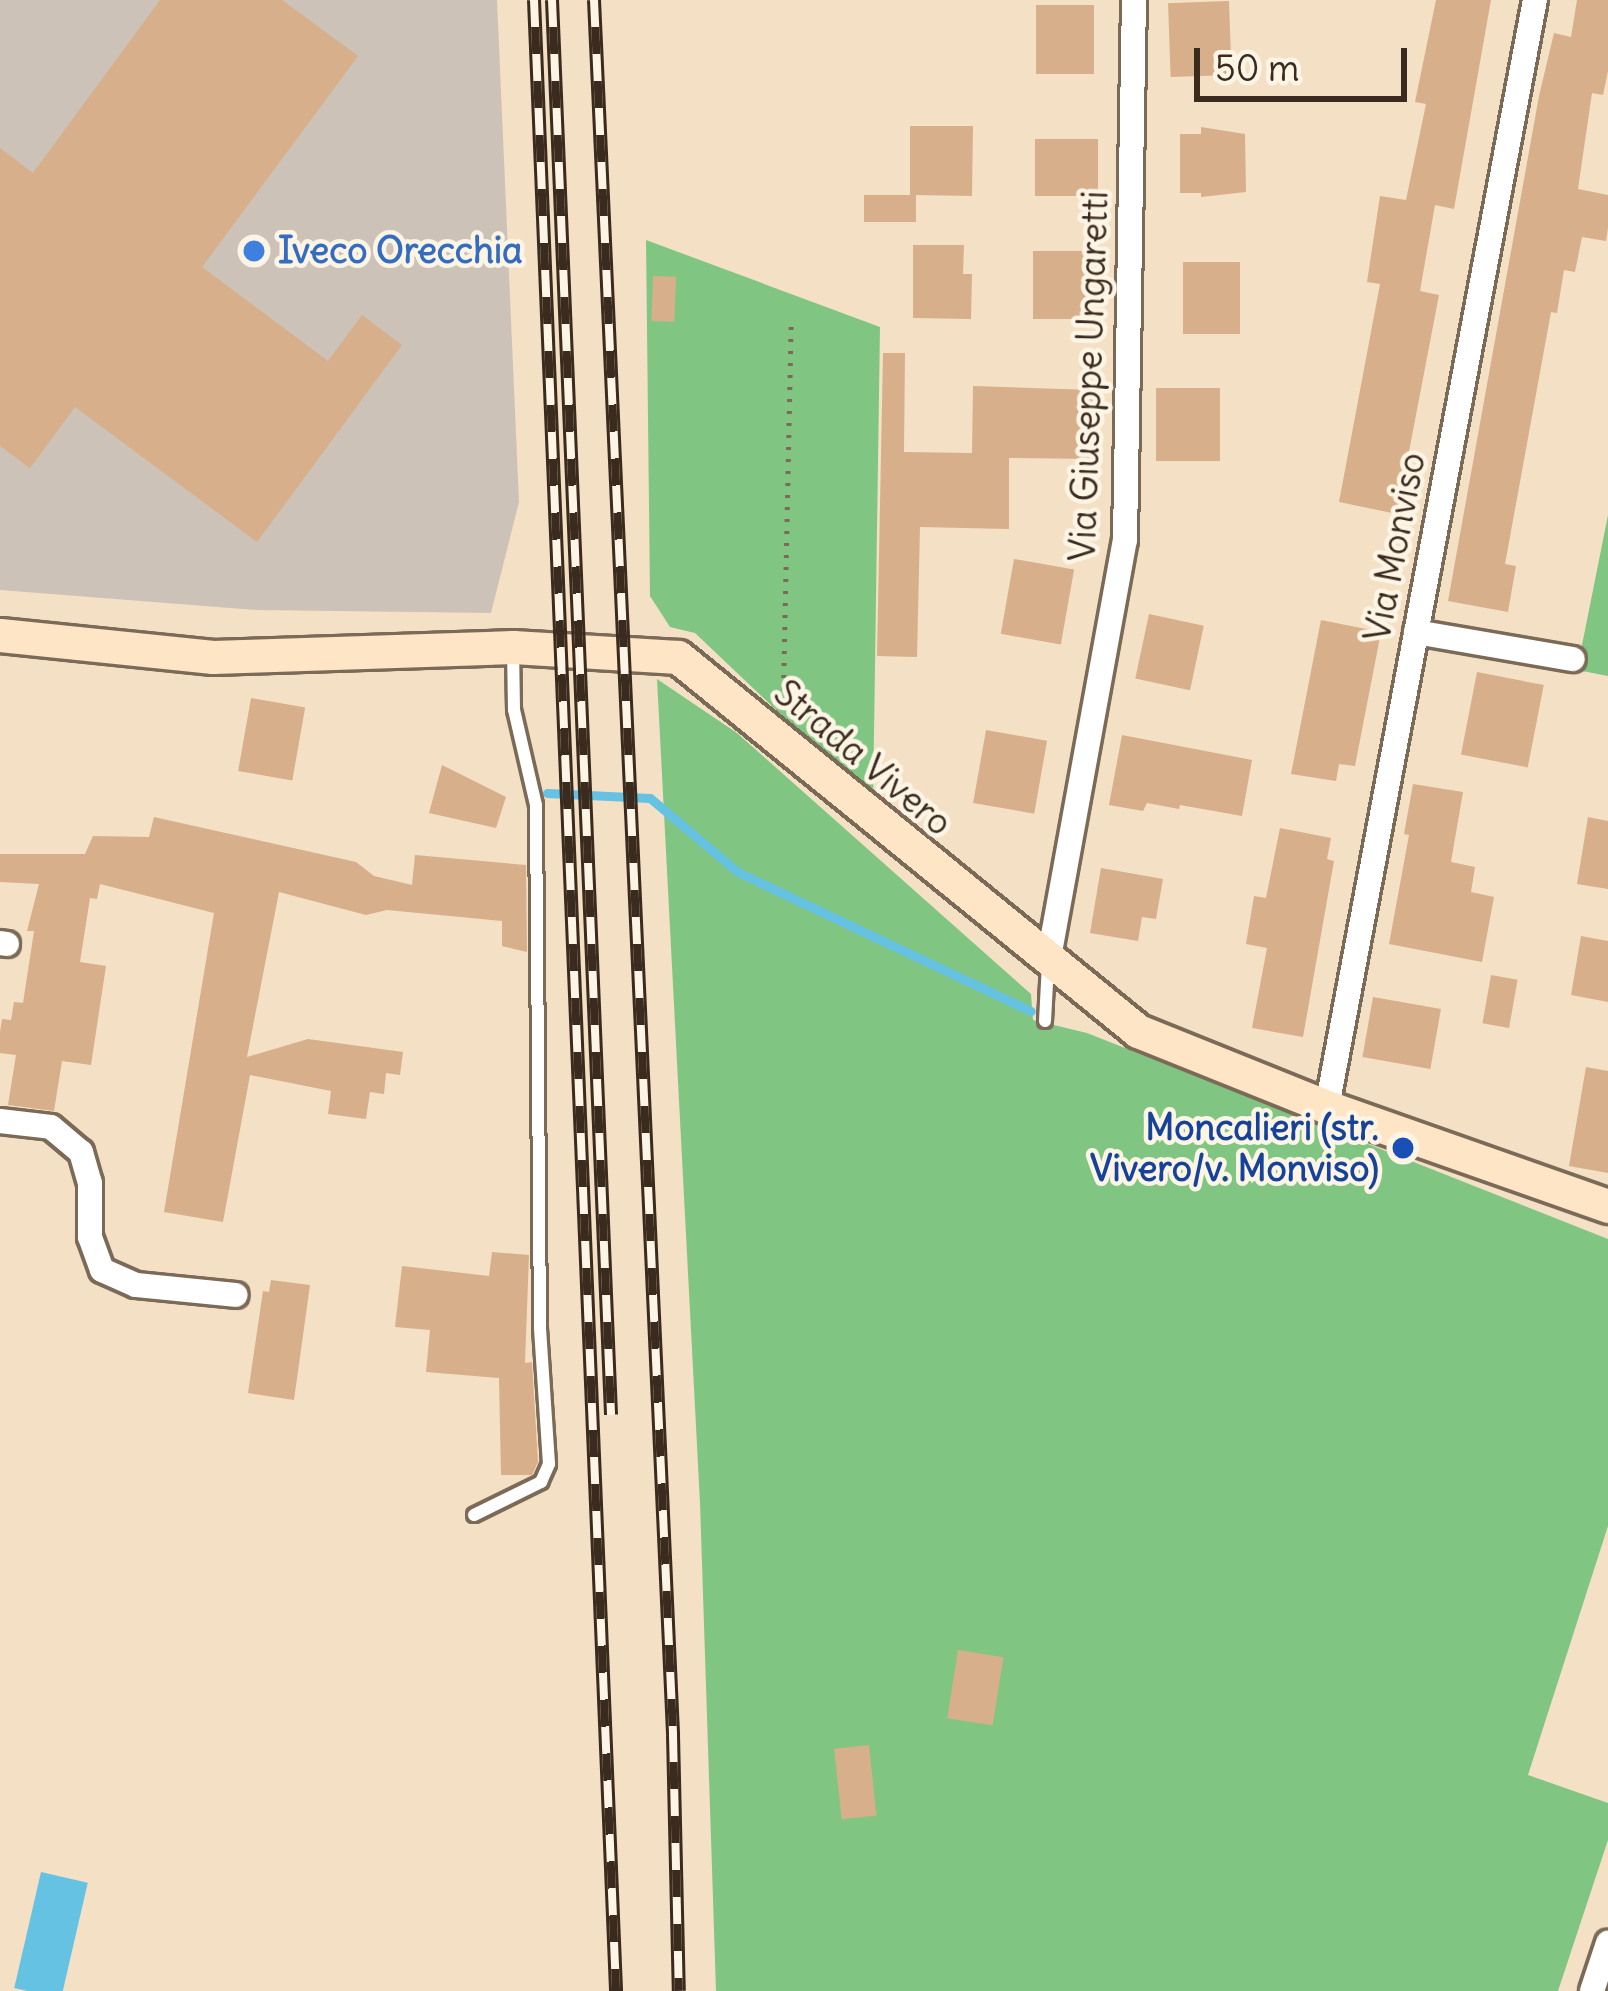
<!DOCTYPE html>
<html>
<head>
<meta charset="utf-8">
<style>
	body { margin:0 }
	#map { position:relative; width:1608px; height:1991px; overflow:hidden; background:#f4e0c4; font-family:Delius,sans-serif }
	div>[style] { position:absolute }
	.industrial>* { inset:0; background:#ccc2b8 }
	.green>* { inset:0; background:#80c682 }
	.water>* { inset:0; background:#65c2e3; transform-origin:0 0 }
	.stream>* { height:9px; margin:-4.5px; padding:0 4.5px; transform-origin:4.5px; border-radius:4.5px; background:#65c2e3 }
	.building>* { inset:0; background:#d7af8a; transform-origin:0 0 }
	.path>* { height:4.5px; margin-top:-2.25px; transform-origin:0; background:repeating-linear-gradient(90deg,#7c6a58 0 3px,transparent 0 12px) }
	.roads { filter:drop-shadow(3px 0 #7c6a58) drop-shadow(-3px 0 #7c6a58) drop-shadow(0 3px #7c6a58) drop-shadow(0 -3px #7c6a58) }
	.lane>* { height:12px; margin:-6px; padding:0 6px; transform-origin:6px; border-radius:6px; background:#fff }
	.street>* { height:24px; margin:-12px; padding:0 12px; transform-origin:12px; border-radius:12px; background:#fff }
	.secondary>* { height:33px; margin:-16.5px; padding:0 16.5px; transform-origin:16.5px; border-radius:16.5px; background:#fee5c5 }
	.rail>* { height:14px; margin-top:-7px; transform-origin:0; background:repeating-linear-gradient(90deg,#fcf5e5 0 27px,#3b2a1e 0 54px); box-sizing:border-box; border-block:3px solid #3b2a1e }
	.dots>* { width:33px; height:33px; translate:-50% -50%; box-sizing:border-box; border:6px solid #fcf5e5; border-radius:50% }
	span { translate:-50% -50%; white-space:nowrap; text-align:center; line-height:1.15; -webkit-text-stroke:9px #fcf5e5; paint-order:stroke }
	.shop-label { font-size:36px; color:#366cbe; font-weight:700 }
	.left { translate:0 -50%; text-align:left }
	.street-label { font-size:36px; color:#3b2a1e }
	.transit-label { font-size:36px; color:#164399; font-weight:700 }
	.right { translate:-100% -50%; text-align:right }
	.scale { position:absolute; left:1194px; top:48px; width:213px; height:54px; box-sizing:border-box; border:6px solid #3b2a1e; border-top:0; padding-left:15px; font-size:36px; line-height:42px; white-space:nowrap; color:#3b2a1e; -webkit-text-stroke:9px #fcf5e5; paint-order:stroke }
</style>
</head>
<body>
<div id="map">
	<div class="industrial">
		<div style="clip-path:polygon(0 0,497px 0,519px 502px,491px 613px,257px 610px,0 590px)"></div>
	</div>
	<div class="green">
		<div style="clip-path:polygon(646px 240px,880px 327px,873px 802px,695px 633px,670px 627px,650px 596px)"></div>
		<div style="clip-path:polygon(1608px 515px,1608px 676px,1577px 670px)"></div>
		<div style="clip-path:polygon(657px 679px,737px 733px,1031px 994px,1033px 1020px,1087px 1033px,1608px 1239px,1608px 1526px,1528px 1775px,1608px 1803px,1608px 1840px,1558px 1991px,716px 1991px,700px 1503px)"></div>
	</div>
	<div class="water">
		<div style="left:41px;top:1872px;width:48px;height:119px;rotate:13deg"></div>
	</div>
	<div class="stream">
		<div style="left:547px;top:793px;width:103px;rotate:2.8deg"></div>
		<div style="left:650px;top:798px;width:115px;rotate:40.1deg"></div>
		<div style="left:738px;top:872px;width:324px;rotate:25.4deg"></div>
	</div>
	<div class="building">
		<div style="clip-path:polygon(160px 0,282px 0,358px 56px,202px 267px,328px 361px,362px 315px,402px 345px,257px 542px,75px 407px,30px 468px,0 446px,0 148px,33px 173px)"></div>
		<div style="clip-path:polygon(1436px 0,1491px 0,1454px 209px,1435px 205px,1420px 291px,1439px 295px,1397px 514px,1339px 502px,1380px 284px,1367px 282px,1380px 196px,1406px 200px,1426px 104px,1415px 102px)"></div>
		<div style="clip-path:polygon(1577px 0,1608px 0,1608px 71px,1603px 95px,1592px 93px,1578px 189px,1608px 195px,1608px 228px,1606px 241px,1582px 237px,1575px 272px,1564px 270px,1557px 313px,1551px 312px,1505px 564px,1516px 566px,1508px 612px,1448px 601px,1539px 96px,1554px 33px,1571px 37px)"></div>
		<div style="left:1229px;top:1px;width:74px;height:61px;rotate:88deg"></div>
		<div style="left:1036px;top:5px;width:58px;height:69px"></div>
		<div style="clip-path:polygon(910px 126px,973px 126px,972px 196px,916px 195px,916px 222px,864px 222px,864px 195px,910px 195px)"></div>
		<div style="clip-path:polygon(1201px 127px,1245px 134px,1246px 192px,1201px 197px,1201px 193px,1180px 193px,1180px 134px,1201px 134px)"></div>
		<div style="left:1035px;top:139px;width:63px;height:57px"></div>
		<div style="clip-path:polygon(913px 245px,964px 245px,963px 274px,972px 274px,971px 319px,913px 318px)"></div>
		<div style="left:1033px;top:251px;width:58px;height:68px"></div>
		<div style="left:1240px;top:262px;width:72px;height:57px;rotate:90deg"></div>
		<div style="left:653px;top:276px;width:23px;height:45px;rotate:2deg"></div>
		<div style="clip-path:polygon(883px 353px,905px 353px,904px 452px,972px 453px,973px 386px,1093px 390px,1093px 459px,1009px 458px,1009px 529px,920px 527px,917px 657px,877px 656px)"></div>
		<div style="left:1156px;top:388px;width:64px;height:73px"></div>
		<div style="left:1014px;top:559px;width:61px;height:76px;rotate:10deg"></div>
		<div style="left:1149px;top:614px;width:56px;height:66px;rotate:12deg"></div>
		<div style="clip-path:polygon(1321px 620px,1381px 632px,1355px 766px,1339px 764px,1336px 781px,1291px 774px)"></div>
		<div style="left:1477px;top:672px;width:68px;height:84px;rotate:11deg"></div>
		<div style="left:251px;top:698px;width:55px;height:74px;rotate:10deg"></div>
		<div style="left:986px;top:730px;width:62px;height:74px;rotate:10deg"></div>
		<div style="clip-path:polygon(1122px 735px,1252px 760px,1242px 816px,1180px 805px,1179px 809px,1147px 803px,1143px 811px,1109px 805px)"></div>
		<div style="clip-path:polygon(442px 765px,506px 797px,496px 828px,429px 813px)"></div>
		<div style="clip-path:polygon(1413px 784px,1463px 792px,1451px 862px,1475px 867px,1471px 892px,1494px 897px,1482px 962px,1389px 944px,1409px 835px,1404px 834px)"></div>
		<div style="clip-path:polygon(154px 817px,356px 862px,374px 876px,412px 885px,415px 855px,526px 865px,527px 952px,502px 946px,502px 921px,387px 910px,366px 915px,279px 892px,247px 1057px,308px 1039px,403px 1052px,400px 1075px,386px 1073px,384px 1094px,370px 1092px,366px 1119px,328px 1114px,331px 1091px,250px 1075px,223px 1222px,164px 1212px,214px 913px,100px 884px,97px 899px,90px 898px,80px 962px,106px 966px,91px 1065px,62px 1061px,54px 1111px,8px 1105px,16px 1055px,0 1053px,0 1032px,2px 1019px,11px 1020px,14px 1002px,23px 1003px,34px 931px,27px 931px,39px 884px,0 882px,0 854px,85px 854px,93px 836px,149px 837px)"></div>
		<div style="clip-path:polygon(1588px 817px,1608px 821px,1608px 889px,1577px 884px)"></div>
		<div style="clip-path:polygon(1280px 828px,1331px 838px,1327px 859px,1334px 861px,1303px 1037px,1252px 1028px,1267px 948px,1246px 944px,1254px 896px,1266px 898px)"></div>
		<div style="clip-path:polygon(1101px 868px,1163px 879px,1156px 919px,1142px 917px,1138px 941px,1090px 933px)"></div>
		<div style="clip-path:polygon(1581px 936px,1608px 941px,1608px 1002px,1571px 995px)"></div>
		<div style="left:1491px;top:975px;width:27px;height:49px;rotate:10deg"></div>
		<div style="left:1373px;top:997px;width:69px;height:61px;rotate:10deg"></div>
		<div style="clip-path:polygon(1586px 1067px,1608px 1071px,1608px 1173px,1569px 1166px)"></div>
		<div style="clip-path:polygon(492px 1252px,529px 1255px,525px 1363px,532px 1362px,538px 1462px,532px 1475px,501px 1475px,499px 1378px,426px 1372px,430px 1330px,395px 1327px,402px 1266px,489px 1276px)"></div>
		<div style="clip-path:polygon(271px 1280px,310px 1285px,294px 1400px,248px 1393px,263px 1291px,269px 1292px)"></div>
		<div style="left:958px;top:1650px;width:46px;height:69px;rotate:9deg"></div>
		<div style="left:869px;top:1745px;width:71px;height:35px;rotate:84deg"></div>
	</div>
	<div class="path">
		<div style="left:783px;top:702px;width:384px;rotate:-88.8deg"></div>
	</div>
	<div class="roads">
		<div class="lane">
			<div style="left:1045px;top:1021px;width:57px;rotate:-87deg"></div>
			<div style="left:474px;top:1515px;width:75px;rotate:-26.2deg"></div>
			<div style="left:541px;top:1482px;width:20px;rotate:-66deg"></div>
			<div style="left:549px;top:1464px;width:136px;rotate:-93.8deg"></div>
			<div style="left:540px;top:1328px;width:523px;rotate:-90.44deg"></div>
			<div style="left:536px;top:805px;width:98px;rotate:-103deg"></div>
			<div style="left:514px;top:710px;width:62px;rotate:-90.9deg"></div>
		</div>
		<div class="street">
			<div style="left:1416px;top:632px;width:159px;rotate:9.8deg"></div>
			<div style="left:0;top:943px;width:7px;rotate:8deg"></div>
			<div style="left:1048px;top:963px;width:430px;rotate:-79.7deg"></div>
			<div style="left:1125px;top:540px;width:540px;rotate:-89.05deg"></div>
			<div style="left:1327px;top:1107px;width:1126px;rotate:-79.36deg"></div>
			<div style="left:0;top:1121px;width:51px;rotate:6.7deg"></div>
			<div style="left:51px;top:1127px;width:39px;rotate:40deg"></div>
			<div style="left:81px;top:1152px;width:32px;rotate:74deg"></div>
			<div style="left:90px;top:1183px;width:54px;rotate:90deg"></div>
			<div style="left:90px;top:1237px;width:35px;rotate:70deg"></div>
			<div style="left:102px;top:1270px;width:37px;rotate:24deg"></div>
			<div style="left:136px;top:1285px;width:100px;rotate:5.7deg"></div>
			<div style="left:1592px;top:1991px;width:51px;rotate:-71.6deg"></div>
		</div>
		<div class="secondary">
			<div style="left:0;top:635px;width:214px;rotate:5.9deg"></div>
			<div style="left:213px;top:657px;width:300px;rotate:-1.9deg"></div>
			<div style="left:513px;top:647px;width:165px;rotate:3.5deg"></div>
			<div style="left:678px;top:657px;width:593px;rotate:39.11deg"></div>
			<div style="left:1138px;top:1031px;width:204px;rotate:21.9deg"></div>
			<div style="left:1327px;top:1107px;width:298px;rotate:19.4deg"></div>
		</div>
	</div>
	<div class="rail">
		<div style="left:534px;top:0;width:1993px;rotate:87.64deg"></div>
		<div style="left:552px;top:0;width:1416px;rotate:87.61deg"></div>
		<div style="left:594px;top:0;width:1737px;rotate:87.39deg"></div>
		<div style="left:673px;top:1735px;width:256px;rotate:88.7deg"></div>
	</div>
	<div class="dots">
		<div style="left:254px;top:251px;background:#3f7fe0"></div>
		<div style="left:1403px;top:1148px;background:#1a4fb4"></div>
	</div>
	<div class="shop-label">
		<span class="left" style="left:278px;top:251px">Iveco Orecchia</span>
	</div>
	<div class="street-label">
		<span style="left:1089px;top:376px;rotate:-88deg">Via Giuseppe Ungaretti</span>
		<span style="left:1395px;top:547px;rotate:-79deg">Via Monviso</span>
		<span style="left:863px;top:758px;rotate:40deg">Strada Vivero</span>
	</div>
	<div class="transit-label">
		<span class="right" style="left:1379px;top:1148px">Moncalieri (str.<br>Vivero/v. Monviso)</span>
	</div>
	<div class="scale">50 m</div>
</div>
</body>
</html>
